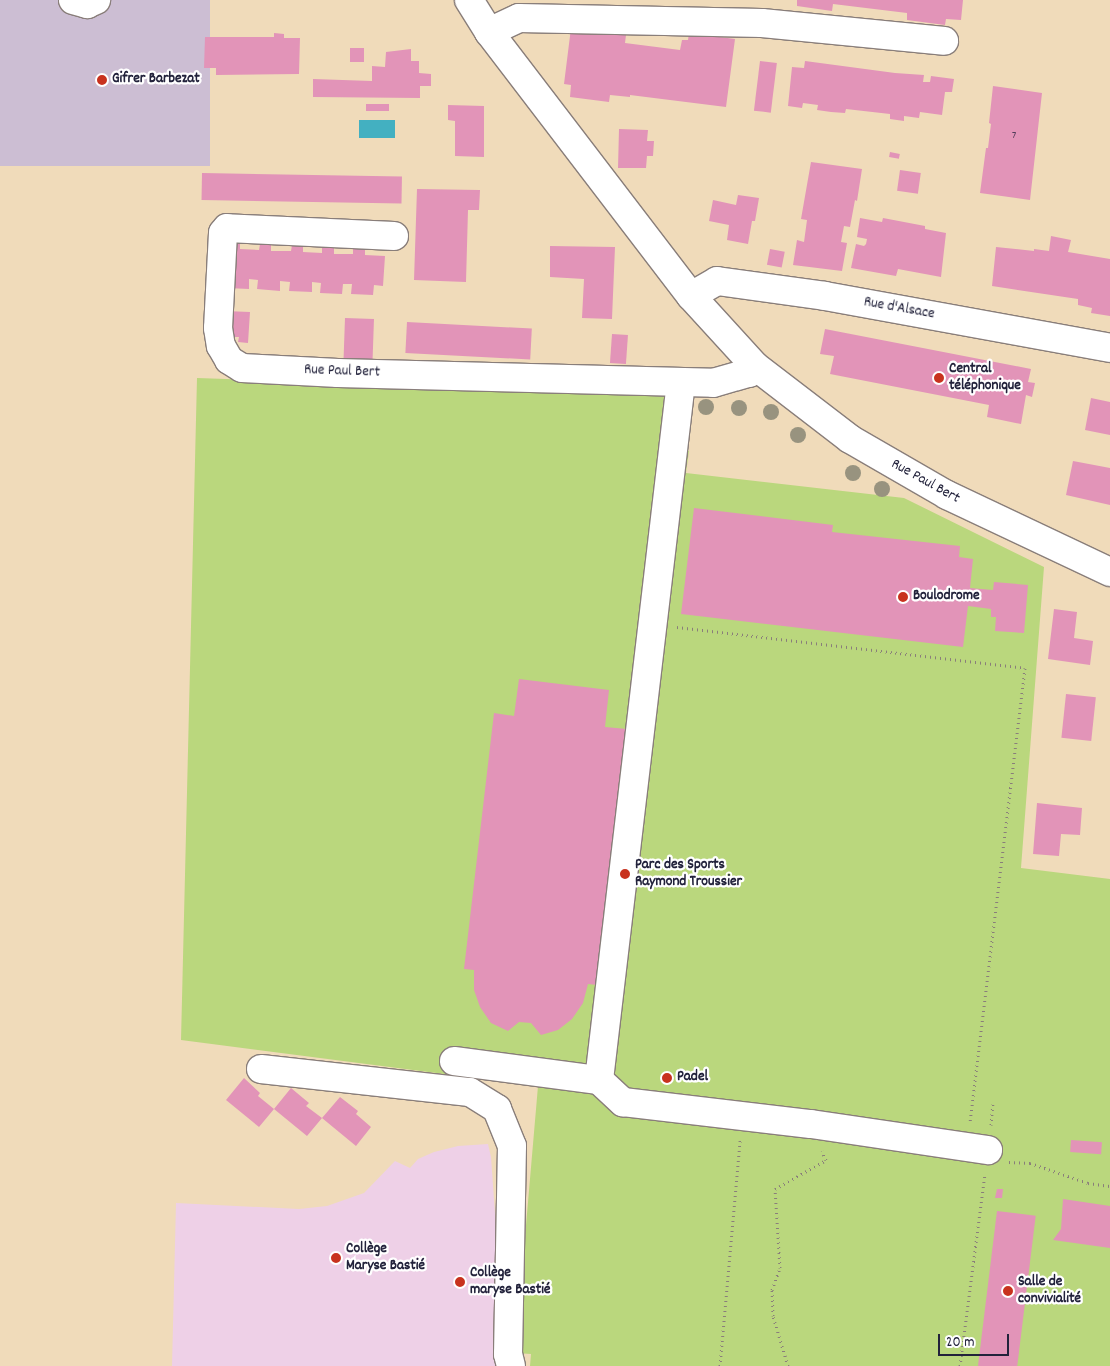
<!DOCTYPE html>
<html>
<head>
<meta charset="utf-8">
<style>
	body { margin:0 }
	#map { position:relative; width:1110px; height:1366px; overflow:hidden; background:#f0dbba; font-family:Dekko,sans-serif }
	div>[style] { position:absolute }
	.built>* { inset:0; background:#eed0e7 }
	.industrial>* { inset:0; background:#ccbed3; transform-origin:0 0 }
	.green>* { inset:0; background:#bad77d }
	.water>* { inset:0; background:#43b0c1; transform-origin:0 0 }
	.building>* { inset:0; background:#e294b8; transform-origin:0 0 }
	.path>* { height:3px; margin-top:-1.5px; transform-origin:0; background:repeating-linear-gradient(90deg,#897e7a 0 1px,transparent 0 5px) }
	.roads { filter:drop-shadow(1px 0 #897e7a) drop-shadow(-1px 0 #897e7a) drop-shadow(0 1px #897e7a) drop-shadow(0 -1px #897e7a) }
	.minor>* { height:28px; margin:-14px; padding:0 14px; transform-origin:14px; border-radius:14px; background:#fff }
	.trees>* { width:16px; height:16px; margin:-8px; border-radius:50%; background:#98937f }
	.dots>* { width:14px; height:14px; translate:-50% -50%; box-sizing:border-box; border:2px solid #fff; border-radius:50% }
	span { translate:-50% -50%; white-space:nowrap; text-align:center; line-height:1.15; -webkit-text-stroke:4.5px #fff; paint-order:stroke }
	.number-label { font-size:12px; color:#523e5a }
	.number-label span { -webkit-text-stroke-width:0 }
	.poi-label { font-size:15px; color:#22223b; font-weight:700 }
	.left { translate:0 -50%; text-align:left }
	.street-label { font-size:15px; color:#22223b }
	.scale { position:absolute; left:938px; top:1334px; width:71px; height:22px; box-sizing:border-box; border:2px solid #22223b; border-top:0; padding-left:6px; font-size:15px; line-height:18px; white-space:nowrap; color:#22223b; -webkit-text-stroke:4px #fff; paint-order:stroke }
</style>
</head>
<body>
<div id="map">
	<div class="built">
		<div style="clip-path:polygon(488px 1144px,491px 1157px,498px 1256px,499px 1366px,172px 1366px,176px 1203px,299px 1209px,327px 1206px,364px 1193px,395px 1161px,410px 1168px,418px 1159px,434px 1152px,458px 1146px)"></div>
	</div>
	<div class="industrial">
		<div style="left:0;top:0;width:210px;height:166px"></div>
	</div>
	<div class="green">
		<div style="clip-path:polygon(197px 378px,665px 393px,661px 445px,689px 451px,686px 473px,904px 498px,1044px 567px,1021px 868px,1110px 879px,1110px 1366px,530px 1366px,531px 1354px,515px 1353px,538px 1086px,181px 1040px)"></div>
	</div>
	<div class="water">
		<div style="left:359px;top:120px;width:36px;height:18px"></div>
	</div>
	<div class="building">
		<div style="clip-path:polygon(797px 0,963px 0,961px 20px,946px 19px,945px 25px,907px 20px,907px 13px,833px 4px,832px 11px,797px 6px)"></div>
		<div style="clip-path:polygon(571px 28px,626px 35px,625px 43px,680px 50px,682px 40px,688px 40px,689px 33px,735px 39px,726px 107px,630px 95px,630px 97px,610px 95px,609px 102px,570px 97px,571px 85px,564px 84px)"></div>
		<div style="clip-path:polygon(274px 33px,284px 34px,284px 38px,300px 38px,299px 74px,216px 75px,216px 68px,204px 68px,205px 37px,274px 37px)"></div>
		<div style="left:350px;top:48px;width:14px;height:14px"></div>
		<div style="clip-path:polygon(411px 49px,411px 61px,419px 61px,419px 73px,431px 74px,431px 86px,420px 86px,420px 98px,313px 97px,313px 79px,372px 81px,372px 66px,385px 67px,386px 52px)"></div>
		<div style="left:760px;top:61px;width:17px;height:50px;rotate:7deg"></div>
		<div style="clip-path:polygon(805px 61px,895px 73px,924px 75px,923px 82px,930px 82px,931px 76px,954px 79px,952px 92px,945px 92px,942px 115px,920px 112px,919px 118px,904px 116px,904px 121px,890px 119px,890px 114px,846px 109px,845px 113px,831px 112px,817px 110px,818px 105px,803px 103px,802px 108px,788px 106px,792px 67px,804px 68px)"></div>
		<div style="clip-path:polygon(993px 86px,1042px 93px,1030px 200px,980px 193px,986px 148px,988px 148px,991px 124px,989px 123px)"></div>
		<div style="left:366px;top:104px;width:23px;height:7px"></div>
		<div style="clip-path:polygon(448px 105px,484px 106px,484px 157px,455px 156px,455px 121px,448px 120px)"></div>
		<div style="clip-path:polygon(619px 129px,648px 130px,647px 141px,654px 141px,653px 156px,647px 156px,646px 168px,618px 168px)"></div>
		<div style="left:890px;top:152px;width:10px;height:5px;rotate:11deg"></div>
		<div style="clip-path:polygon(811px 162px,862px 169px,857px 201px,855px 200px,850px 227px,844px 226px,841px 242px,847px 243px,842px 271px,793px 265px,797px 240px,804px 242px,807px 220px,801px 219px)"></div>
		<div style="left:900px;top:170px;width:21px;height:21px;rotate:8deg"></div>
		<div style="left:202px;top:173px;width:200px;height:27px;rotate:1deg"></div>
		<div style="clip-path:polygon(417px 189px,480px 190px,479px 210px,468px 210px,466px 282px,414px 280px)"></div>
		<div style="clip-path:polygon(738px 195px,759px 198px,755px 221px,752px 221px,748px 244px,727px 240px,729px 225px,709px 221px,713px 200px,736px 205px)"></div>
		<div style="clip-path:polygon(860px 218px,882px 222px,883px 218px,925px 226px,925px 229px,946px 233px,941px 277px,898px 269px,896px 276px,851px 268px,856px 244px,864px 246px,866px 244px,867px 239px,857px 237px)"></div>
		<div style="clip-path:polygon(1051px 236px,1071px 240px,1068px 252px,1110px 259px,1110px 316px,1091px 313px,1092px 308px,1078px 305px,1078px 299px,992px 286px,996px 247px,1034px 251px,1034px 249px,1049px 251px)"></div>
		<div style="clip-path:polygon(229px 242px,240px 243px,240px 249px,259px 250px,260px 244px,271px 244px,271px 251px,291px 251px,292px 245px,303px 246px,303px 252px,322px 253px,322px 247px,334px 247px,334px 254px,353px 254px,353px 248px,365px 249px,365px 255px,385px 256px,383px 286px,374px 285px,373px 295px,351px 294px,352px 284px,343px 284px,342px 294px,320px 293px,321px 283px,312px 282px,312px 292px,289px 291px,290px 282px,280px 281px,280px 291px,257px 289px,258px 280px,249px 279px,249px 289px,227px 288px)"></div>
		<div style="clip-path:polygon(550px 246px,615px 247px,612px 319px,582px 318px,584px 279px,550px 277px)"></div>
		<div style="left:770px;top:249px;width:15px;height:16px;rotate:11deg"></div>
		<div style="clip-path:polygon(225px 311px,250px 312px,248px 343px,238px 342px,239px 337px,224px 337px)"></div>
		<div style="left:345px;top:318px;width:29px;height:43px;rotate:2deg"></div>
		<div style="left:407px;top:322px;width:125px;height:31px;rotate:3deg"></div>
		<div style="clip-path:polygon(825px 329px,1031px 369px,1028px 382px,1035px 383px,1032px 397px,1026px 395px,1021px 424px,987px 417px,989px 405px,830px 374px,834px 356px,820px 354px)"></div>
		<div style="left:612px;top:334px;width:16px;height:29px;rotate:4deg"></div>
		<div style="clip-path:polygon(1091px 398px,1110px 402px,1110px 435px,1085px 430px)"></div>
		<div style="clip-path:polygon(1073px 461px,1110px 468px,1110px 505px,1066px 495px)"></div>
		<div style="clip-path:polygon(694px 508px,833px 525px,832px 532px,960px 546px,959px 557px,973px 559px,970px 588px,993px 590px,994px 582px,1028px 585px,1024px 633px,995px 631px,996px 617px,991px 617px,991px 609px,968px 606px,963px 647px,681px 614px)"></div>
		<div style="clip-path:polygon(1054px 609px,1077px 612px,1074px 638px,1093px 641px,1090px 665px,1048px 659px)"></div>
		<div style="clip-path:polygon(519px 679px,609px 690px,605px 727px,627px 729px,597px 985px,588px 984px,583px 1003px,572px 1019px,558px 1030px,541px 1035px,531px 1023px,519px 1022px,508px 1031px,491px 1023px,480px 1007px,474px 990px,474px 970px,464px 969px,494px 713px,514px 716px)"></div>
		<div style="left:1066px;top:694px;width:30px;height:44px;rotate:6deg"></div>
		<div style="clip-path:polygon(1037px 803px,1082px 808px,1080px 835px,1061px 834px,1059px 856px,1033px 854px)"></div>
		<div style="clip-path:polygon(244px 1078px,260px 1093px,258px 1096px,274px 1109px,291px 1088px,309px 1103px,306px 1106px,322px 1118px,307px 1136px,274px 1109px,259px 1127px,226px 1100px)"></div>
		<div style="clip-path:polygon(340px 1097px,358px 1111px,356px 1114px,371px 1127px,356px 1146px,322px 1118px)"></div>
		<div style="left:1071px;top:1140px;width:31px;height:12px;rotate:4deg"></div>
		<div style="clip-path:polygon(997px 1189px,1003px 1189px,1002px 1198px,995px 1198px)"></div>
		<div style="clip-path:polygon(1063px 1199px,1110px 1206px,1110px 1248px,1053px 1240px,1061px 1229px)"></div>
		<div style="left:997px;top:1211px;width:39px;height:156px;rotate:7deg"></div>
	</div>
	<div class="path">
		<div style="left:677px;top:627px;width:350px;rotate:6.7deg"></div>
		<div style="left:1025px;top:668px;width:458px;rotate:96.9deg"></div>
		<div style="left:991px;top:1125px;width:21px;rotate:-85deg"></div>
		<div style="left:1009px;top:1162px;width:21px;rotate:3deg"></div>
		<div style="left:1030px;top:1163px;width:61px;rotate:19deg"></div>
		<div style="left:1088px;top:1183px;width:22px;rotate:8deg"></div>
		<div style="left:720px;top:1366px;width:227px;rotate:-84.9deg"></div>
		<div style="left:788px;top:1366px;width:52px;rotate:-106.7deg"></div>
		<div style="left:773px;top:1316px;width:26px;rotate:-92deg"></div>
		<div style="left:772px;top:1290px;width:23px;rotate:-70deg"></div>
		<div style="left:780px;top:1268px;width:79px;rotate:-93.6deg"></div>
		<div style="left:775px;top:1189px;width:59px;rotate:-29.6deg"></div>
		<div style="left:826px;top:1160px;width:10px;rotate:-114deg"></div>
		<div style="left:960px;top:1366px;width:194px;rotate:-82.6deg"></div>
	</div>
	<div class="roads">
		<div class="minor">
			<div style="left:73px;top:0;width:15px;rotate:16deg"></div>
			<div style="left:87px;top:4px;width:10px;rotate:-24deg"></div>
			<div style="left:469px;top:0;width:38px;rotate:58deg"></div>
			<div style="left:489px;top:32px;width:332px;rotate:52.6deg"></div>
			<div style="left:691px;top:296px;width:95px;rotate:47.6deg"></div>
			<div style="left:755px;top:366px;width:120px;rotate:37.5deg"></div>
			<div style="left:850px;top:439px;width:112px;rotate:30deg"></div>
			<div style="left:947px;top:495px;width:180px;rotate:25.3deg"></div>
			<div style="left:489px;top:32px;width:33px;rotate:-25deg"></div>
			<div style="left:519px;top:18px;width:243px;rotate:1.2deg"></div>
			<div style="left:762px;top:23px;width:183px;rotate:5.6deg"></div>
			<div style="left:394px;top:236px;width:167px;rotate:-177.3deg"></div>
			<div style="left:227px;top:228px;width:6px;rotate:129deg"></div>
			<div style="left:223px;top:233px;width:95px;rotate:93deg"></div>
			<div style="left:218px;top:328px;width:18px;rotate:81deg"></div>
			<div style="left:221px;top:346px;width:16px;rotate:60deg"></div>
			<div style="left:229px;top:360px;width:15px;rotate:32deg"></div>
			<div style="left:242px;top:368px;width:96px;rotate:3deg"></div>
			<div style="left:338px;top:373px;width:375px;rotate:1.5deg"></div>
			<div style="left:713px;top:383px;width:37px;rotate:-16deg"></div>
			<div style="left:749px;top:373px;width:9px;rotate:-49deg"></div>
			<div style="left:691px;top:296px;width:30px;rotate:-30deg"></div>
			<div style="left:717px;top:281px;width:109px;rotate:7.9deg"></div>
			<div style="left:825px;top:296px;width:290px;rotate:10.3deg"></div>
			<div style="left:681px;top:382px;width:703px;rotate:96.7deg"></div>
			<div style="left:599px;top:1080px;width:33px;rotate:43deg"></div>
			<div style="left:623px;top:1102px;width:189px;rotate:6.7deg"></div>
			<div style="left:811px;top:1124px;width:179px;rotate:8.4deg"></div>
			<div style="left:454px;top:1061px;width:146px;rotate:7.5deg"></div>
			<div style="left:261px;top:1069px;width:210px;rotate:6.3deg"></div>
			<div style="left:470px;top:1092px;width:32px;rotate:32deg"></div>
			<div style="left:497px;top:1109px;width:40px;rotate:68deg"></div>
			<div style="left:512px;top:1146px;width:208px;rotate:91.1deg"></div>
			<div style="left:508px;top:1354px;width:12px;rotate:76deg"></div>
		</div>
	</div>
	<div class="trees">
		<div style="left:706px;top:407px"></div>
		<div style="left:739px;top:408px"></div>
		<div style="left:771px;top:412px"></div>
		<div style="left:798px;top:435px"></div>
		<div style="left:853px;top:473px"></div>
		<div style="left:882px;top:489px"></div>
	</div>
	<div class="dots">
		<div style="left:102px;top:80px;background:#c8321e"></div>
		<div style="left:939px;top:378px;background:#c8321e"></div>
		<div style="left:903px;top:597px;background:#c8321e"></div>
		<div style="left:625px;top:874px;background:#c8321e"></div>
		<div style="left:667px;top:1078px;background:#c8321e"></div>
		<div style="left:336px;top:1258px;background:#c8321e"></div>
		<div style="left:460px;top:1282px;background:#c8321e"></div>
		<div style="left:1008px;top:1291px;background:#c8321e"></div>
	</div>
	<div class="number-label">
		<span style="left:1014px;top:136px">7</span>
	</div>
	<div class="poi-label">
		<span class="left" style="left:112px;top:80px">Gifrer Barbezat</span>
		<span class="left" style="left:949px;top:378px">Central<br>téléphonique</span>
		<span class="left" style="left:913px;top:597px">Boulodrome</span>
		<span class="left" style="left:635px;top:874px">Parc des Sports<br>Raymond Troussier</span>
		<span class="left" style="left:677px;top:1078px">Padel</span>
		<span class="left" style="left:346px;top:1258px">Collège<br>Maryse Bastié</span>
		<span class="left" style="left:470px;top:1282px">Collège<br>maryse Bastié</span>
		<span class="left" style="left:1018px;top:1291px">Salle de<br>convivialité</span>
	</div>
	<div class="street-label">
		<span style="left:899px;top:309px;rotate:10deg">Rue d'Alsace</span>
		<span style="left:342px;top:372px;rotate:2deg">Rue Paul Bert</span>
		<span style="left:925px;top:482px;rotate:29deg">Rue Paul Bert</span>
	</div>
	<div class="scale">20 m</div>
</div>
</body>
</html>
